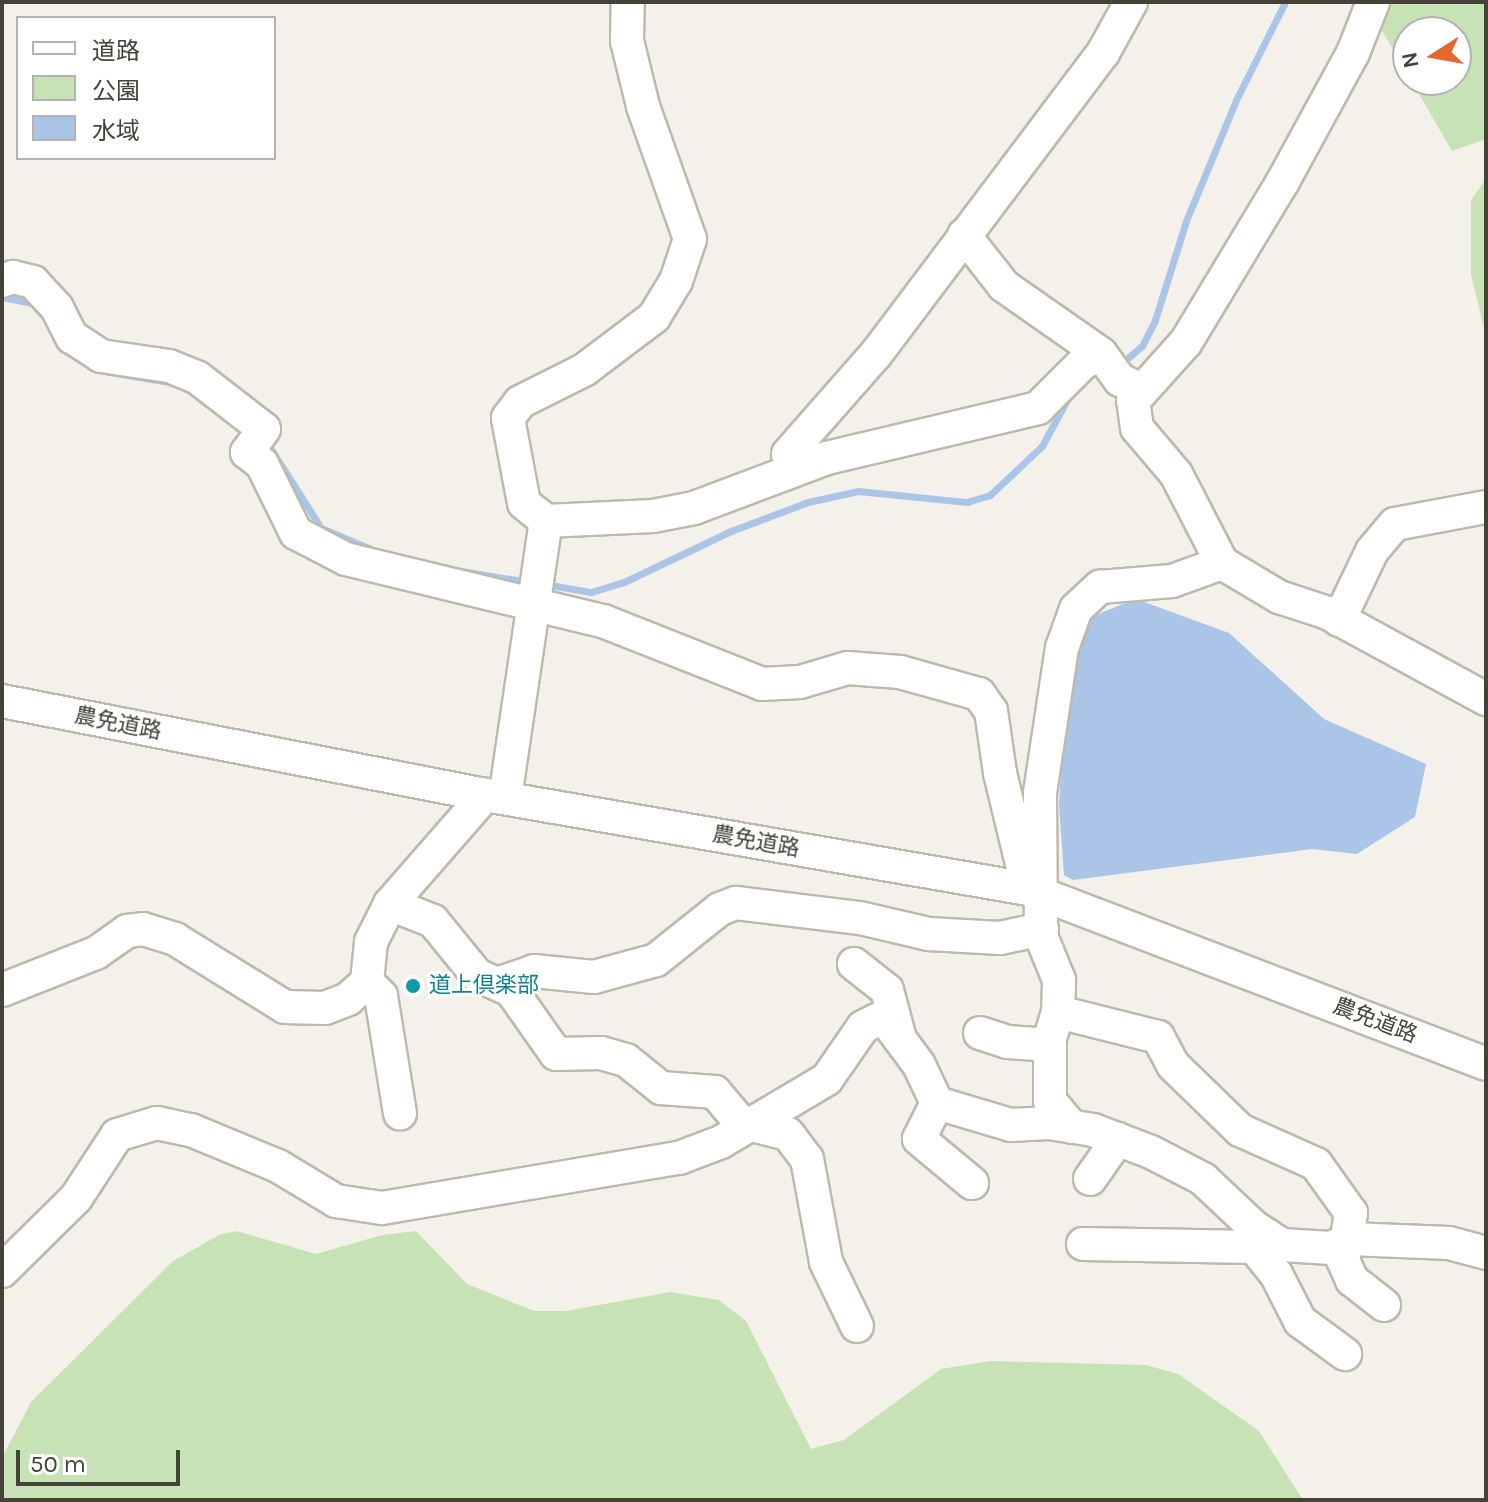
<!DOCTYPE html>
<html>
<head>
<meta charset="utf-8">
<style>
	body { margin:0 }
	#map { position:relative; width:1488px; height:1502px; overflow:hidden; background:#f3f1e9; font-family:Karla,"Noto Sans JP",sans-serif }
	div>[style] { position:absolute }
	.green>* { inset:0; background:#c7e3b5 }
	.water>* { inset:0; background:#abc5e9 }
	.stream>* { height:7px; margin:-3.5px; padding:0 3.5px; transform-origin:3.5px; border-radius:3.5px; background:#abc5e9 }
	.roads { filter:drop-shadow(2px 0 #bdbaac) drop-shadow(-2px 0 #bdbaac) drop-shadow(0 2px #bdbaac) drop-shadow(0 -2px #bdbaac) }
	.minor>* { height:32px; margin:-16px; padding:0 16px; transform-origin:16px; border-radius:16px; background:#fff }
	.dots>* { width:22px; height:22px; translate:-50% -50%; box-sizing:border-box; border:4px solid #fff; border-radius:50% }
	span { translate:-50% -50%; white-space:nowrap; text-align:center; line-height:1.15; -webkit-text-stroke:6px #fff; paint-order:stroke }
	.street-label { font-size:22px; color:#454238 }
	.culture-label { font-size:22px; color:#0d838f }
	.left { translate:0 -50%; text-align:left }
	.frame { position:absolute; inset:0; border:4px solid #454238; pointer-events:none }
	.legend { position:absolute; left:16px; top:16px; width:260px; height:144px; box-sizing:border-box; background:#fff; border:2px solid #b5b3af; margin:0; padding:10px 14px; list-style:none; font-size:24px; color:#454238 }
	.legend li { display:flex; align-items:center; gap:16px; height:40px }
	.legend b { width:40px; border:2px solid #b5b3af }
	.north { position:absolute; left:1392px; top:16px; width:80px; height:80px; box-sizing:border-box; background:#fff; border:2px solid #b5b3af; border-radius:50%; rotate:259deg; font-size:22px; font-weight:700; line-height:32px; text-align:center; color:#454238 }
	.north::after { content:''; display:block; margin:auto; width:28px; height:36px; background:#e5672d; clip-path:polygon(50% 0,100% 100%,50% 72%,0 100%) }
	.scale { position:absolute; left:16px; top:1450px; width:164px; height:36px; box-sizing:border-box; border:4px solid #454238; border-top:0; padding-left:10px; font-size:24px; line-height:28px; white-space:nowrap; color:#454238; -webkit-text-stroke:6px #fff; paint-order:stroke }
</style>
</head>
<body>
<div id="map">
	<div class="green">
		<div style="clip-path:polygon(1387px 2px,1486px 2px,1486px 139px,1452px 151px,1411px 80px,1456px 80px,1456px 32px,1408px 32px,1408px 75px,1377px 22px)"></div>
		<div style="clip-path:polygon(1486px 179px,1486px 336px,1471px 275px,1471px 200px)"></div>
		<div style="clip-path:polygon(237px 1231px,316px 1254px,382px 1235px,416px 1231px,467px 1284px,534px 1311px,566px 1311px,670px 1292px,719px 1300px,746px 1321px,811px 1449px,844px 1440px,941px 1369px,990px 1361px,1146px 1365px,1178px 1374px,1259px 1431px,1303px 1500px,2px 1500px,2px 1458px,31px 1402px,173px 1261px,221px 1234px)"></div>
	</div>
	<div class="water">
		<div style="clip-path:polygon(1136px 599px,1229px 633px,1324px 719px,1426px 764px,1415px 817px,1357px 854px,1312px 849px,1073px 880px,1064px 875px,1059px 805px,1064px 719px,1080px 642px,1093px 616px)"></div>
	</div>
	<div class="stream">
		<div style="left:2px;top:297px;width:33px;rotate:11deg"></div>
		<div style="left:1121px;top:364px;width:28px;rotate:-41deg"></div>
		<div style="left:1142px;top:346px;width:29px;rotate:-63deg"></div>
		<div style="left:1155px;top:320px;width:104px;rotate:-72.6deg"></div>
		<div style="left:1186px;top:221px;width:131px;rotate:-67.5deg"></div>
		<div style="left:1236px;top:100px;width:110px;rotate:-63.4deg"></div>
		<div style="left:104px;top:371px;width:72px;rotate:9.6deg"></div>
		<div style="left:271px;top:449px;width:93px;rotate:57.7deg"></div>
		<div style="left:321px;top:528px;width:54px;rotate:22.8deg"></div>
		<div style="left:461px;top:571px;width:68px;rotate:9.3deg"></div>
		<div style="left:544px;top:584px;width:48px;rotate:9.7deg"></div>
		<div style="left:591px;top:592px;width:34px;rotate:-17deg"></div>
		<div style="left:624px;top:582px;width:119px;rotate:-25.5deg"></div>
		<div style="left:731px;top:531px;width:82px;rotate:-20.6deg"></div>
		<div style="left:808px;top:502px;width:51px;rotate:-12.4deg"></div>
		<div style="left:858px;top:491px;width:110px;rotate:5.8deg"></div>
		<div style="left:967px;top:502px;width:24px;rotate:-17deg"></div>
		<div style="left:990px;top:495px;width:71px;rotate:-43.3deg"></div>
		<div style="left:1042px;top:446px;width:57px;rotate:-61.6deg"></div>
	</div>
	<div class="roads">
		<div class="minor">
			<div style="left:964px;top:235px;width:65px;rotate:51.9deg"></div>
			<div style="left:1004px;top:286px;width:118px;rotate:35deg"></div>
			<div style="left:2px;top:281px;width:12px;rotate:-20deg"></div>
			<div style="left:13px;top:277px;width:21px;rotate:14deg"></div>
			<div style="left:33px;top:282px;width:35px;rotate:47deg"></div>
			<div style="left:57px;top:308px;width:33px;rotate:63deg"></div>
			<div style="left:72px;top:337px;width:35px;rotate:33deg"></div>
			<div style="left:101px;top:356px;width:69px;rotate:8.4deg"></div>
			<div style="left:169px;top:366px;width:31px;rotate:22deg"></div>
			<div style="left:198px;top:378px;width:83px;rotate:37.7deg"></div>
			<div style="left:264px;top:429px;width:29px;rotate:126deg"></div>
			<div style="left:247px;top:452px;width:19px;rotate:39deg"></div>
			<div style="left:262px;top:464px;width:77px;rotate:63.8deg"></div>
			<div style="left:296px;top:533px;width:56px;rotate:27.5deg"></div>
			<div style="left:346px;top:559px;width:264px;rotate:13.6deg"></div>
			<div style="left:603px;top:621px;width:171px;rotate:21.6deg"></div>
			<div style="left:762px;top:684px;width:38px;rotate:-3deg"></div>
			<div style="left:800px;top:682px;width:50px;rotate:-16.3deg"></div>
			<div style="left:848px;top:668px;width:52px;rotate:4.4deg"></div>
			<div style="left:900px;top:672px;width:82px;rotate:15.6deg"></div>
			<div style="left:979px;top:694px;width:21px;rotate:55deg"></div>
			<div style="left:991px;top:711px;width:63px;rotate:81.7deg"></div>
			<div style="left:1000px;top:773px;width:119px;rotate:76.4deg"></div>
			<div style="left:792px;top:470px;width:16px;rotate:-104deg"></div>
			<div style="left:788px;top:454px;width:133px;rotate:-48.7deg"></div>
			<div style="left:876px;top:354px;width:377px;rotate:-53deg"></div>
			<div style="left:1103px;top:53px;width:58px;rotate:-61.2deg"></div>
			<div style="left:546px;top:521px;width:107px;rotate:-2.7deg"></div>
			<div style="left:653px;top:516px;width:42px;rotate:-11deg"></div>
			<div style="left:694px;top:508px;width:142px;rotate:-20.6deg"></div>
			<div style="left:827px;top:458px;width:217px;rotate:-13.3deg"></div>
			<div style="left:1038px;top:408px;width:64px;rotate:-45deg"></div>
			<div style="left:1083px;top:363px;width:20px;rotate:-27deg"></div>
			<div style="left:1101px;top:354px;width:32px;rotate:54deg"></div>
			<div style="left:1120px;top:380px;width:21px;rotate:25deg"></div>
			<div style="left:1222px;top:563px;width:100px;rotate:-117.3deg"></div>
			<div style="left:1176px;top:474px;width:60px;rotate:-130.3deg"></div>
			<div style="left:1137px;top:428px;width:27px;rotate:-98deg"></div>
			<div style="left:1133px;top:401px;width:79px;rotate:-48.1deg"></div>
			<div style="left:1186px;top:342px;width:186px;rotate:-58.9deg"></div>
			<div style="left:1282px;top:183px;width:148px;rotate:-61.4deg"></div>
			<div style="left:1353px;top:53px;width:55px;rotate:-68.6deg"></div>
			<div style="left:1339px;top:620px;width:76px;rotate:-64.4deg"></div>
			<div style="left:1372px;top:551px;width:35px;rotate:-50deg"></div>
			<div style="left:1395px;top:524px;width:93px;rotate:-10.6deg"></div>
			<div style="left:2px;top:701px;width:492px;rotate:11deg"></div>
			<div style="left:485px;top:795px;width:551px;rotate:9.82deg"></div>
			<div style="left:1028px;top:889px;width:490px;rotate:20.9deg"></div>
			<div style="left:505px;top:798px;width:280px;rotate:-81.6deg"></div>
			<div style="left:546px;top:521px;width:28px;rotate:-141deg"></div>
			<div style="left:524px;top:503px;width:86px;rotate:-100.7deg"></div>
			<div style="left:508px;top:418px;width:20px;rotate:-53deg"></div>
			<div style="left:520px;top:402px;width:72px;rotate:-26.6deg"></div>
			<div style="left:584px;top:370px;width:88px;rotate:-37.1deg"></div>
			<div style="left:654px;top:317px;width:42px;rotate:-58.6deg"></div>
			<div style="left:676px;top:281px;width:44px;rotate:-71.6deg"></div>
			<div style="left:690px;top:239px;width:141px;rotate:-109.5deg"></div>
			<div style="left:643px;top:106px;width:67px;rotate:-103.8deg"></div>
			<div style="left:627px;top:41px;width:39px;rotate:-89deg"></div>
			<div style="left:390px;top:904px;width:46px;rotate:21.6deg"></div>
			<div style="left:433px;top:921px;width:70px;rotate:50.8deg"></div>
			<div style="left:477px;top:975px;width:37px;rotate:24deg"></div>
			<div style="left:511px;top:990px;width:78px;rotate:54.9deg"></div>
			<div style="left:556px;top:1054px;width:45px;rotate:-1.3deg"></div>
			<div style="left:601px;top:1053px;width:26px;rotate:16deg"></div>
			<div style="left:626px;top:1060px;width:45px;rotate:38.7deg"></div>
			<div style="left:661px;top:1088px;width:54px;rotate:4.2deg"></div>
			<div style="left:715px;top:1092px;width:39px;rotate:50deg"></div>
			<div style="left:740px;top:1122px;width:49px;rotate:14deg"></div>
			<div style="left:788px;top:1134px;width:31px;rotate:53deg"></div>
			<div style="left:807px;top:1159px;width:105px;rotate:79.5deg"></div>
			<div style="left:826px;top:1262px;width:71px;rotate:64.2deg"></div>
			<div style="left:854px;top:964px;width:42px;rotate:38.2deg"></div>
			<div style="left:887px;top:990px;width:51px;rotate:75.1deg"></div>
			<div style="left:367px;top:982px;width:20px;rotate:45deg"></div>
			<div style="left:381px;top:996px;width:119px;rotate:80.8deg"></div>
			<div style="left:500px;top:983px;width:36px;rotate:-19deg"></div>
			<div style="left:534px;top:971px;width:60px;rotate:5.7deg"></div>
			<div style="left:594px;top:977px;width:64px;rotate:-15.3deg"></div>
			<div style="left:656px;top:960px;width:82px;rotate:-38.6deg"></div>
			<div style="left:720px;top:909px;width:17px;rotate:-21deg"></div>
			<div style="left:736px;top:903px;width:125px;rotate:6.9deg"></div>
			<div style="left:860px;top:918px;width:71px;rotate:13.1deg"></div>
			<div style="left:929px;top:934px;width:71px;rotate:3.2deg"></div>
			<div style="left:1000px;top:938px;width:43px;rotate:-12.1deg"></div>
			<div style="left:2px;top:990px;width:101px;rotate:-21.5deg"></div>
			<div style="left:96px;top:953px;width:38px;rotate:-35deg"></div>
			<div style="left:127px;top:931px;width:16px;rotate:-7deg"></div>
			<div style="left:143px;top:929px;width:34px;rotate:17deg"></div>
			<div style="left:175px;top:939px;width:129px;rotate:31.7deg"></div>
			<div style="left:285px;top:1007px;width:40px;rotate:1.4deg"></div>
			<div style="left:325px;top:1008px;width:25px;rotate:-21deg"></div>
			<div style="left:348px;top:999px;width:25px;rotate:-42deg"></div>
			<div style="left:367px;top:982px;width:40px;rotate:-84.3deg"></div>
			<div style="left:371px;top:942px;width:42px;rotate:-63.4deg"></div>
			<div style="left:390px;top:904px;width:145px;rotate:-48.9deg"></div>
			<div style="left:1058px;top:1012px;width:28px;rotate:107deg"></div>
			<div style="left:1050px;top:1039px;width:62px;rotate:90deg"></div>
			<div style="left:1050px;top:1101px;width:34px;rotate:50deg"></div>
			<div style="left:980px;top:1033px;width:29px;rotate:18deg"></div>
			<div style="left:1008px;top:1042px;width:42px;rotate:4.1deg"></div>
			<div style="left:937px;top:1103px;width:40px;rotate:116.6deg"></div>
			<div style="left:919px;top:1139px;width:69px;rotate:39.7deg"></div>
			<div style="left:1090px;top:1179px;width:49px;rotate:-55deg"></div>
			<div style="left:1083px;top:1244px;width:171px;rotate:1deg"></div>
			<div style="left:1254px;top:1247px;width:20px;rotate:-90deg"></div>
			<div style="left:1254px;top:1247px;width:35px;rotate:51deg"></div>
			<div style="left:1276px;top:1274px;width:53px;rotate:62.9deg"></div>
			<div style="left:1300px;top:1321px;width:56px;rotate:36.3deg"></div>
			<div style="left:2px;top:1271px;width:104px;rotate:-44.6deg"></div>
			<div style="left:76px;top:1198px;width:75px;rotate:-56.9deg"></div>
			<div style="left:117px;top:1135px;width:42px;rotate:-16.7deg"></div>
			<div style="left:157px;top:1123px;width:35px;rotate:12deg"></div>
			<div style="left:191px;top:1130px;width:94px;rotate:22.5deg"></div>
			<div style="left:278px;top:1166px;width:68px;rotate:31.1deg"></div>
			<div style="left:336px;top:1201px;width:47px;rotate:8.7deg"></div>
			<div style="left:382px;top:1208px;width:301px;rotate:-9.6deg"></div>
			<div style="left:679px;top:1158px;width:45px;rotate:-20.9deg"></div>
			<div style="left:721px;top:1142px;width:123px;rotate:-30.7deg"></div>
			<div style="left:827px;top:1079px;width:63px;rotate:-55.3deg"></div>
			<div style="left:863px;top:1027px;width:16px;rotate:-27deg"></div>
			<div style="left:877px;top:1020px;width:11px;rotate:15deg"></div>
			<div style="left:888px;top:1023px;width:52px;rotate:53.6deg"></div>
			<div style="left:919px;top:1065px;width:42px;rotate:64.7deg"></div>
			<div style="left:937px;top:1103px;width:77px;rotate:16.6deg"></div>
			<div style="left:1011px;top:1125px;width:38px;rotate:-3deg"></div>
			<div style="left:1049px;top:1123px;width:45px;rotate:9deg"></div>
			<div style="left:1093px;top:1130px;width:62px;rotate:20.8deg"></div>
			<div style="left:1151px;top:1152px;width:59px;rotate:27.4deg"></div>
			<div style="left:1203px;top:1179px;width:70px;rotate:43.3deg"></div>
			<div style="left:1254px;top:1227px;width:33px;rotate:33deg"></div>
			<div style="left:1282px;top:1245px;width:49px;rotate:3.5deg"></div>
			<div style="left:1331px;top:1248px;width:21px;rotate:-25deg"></div>
			<div style="left:1350px;top:1239px;width:99px;rotate:2.3deg"></div>
			<div style="left:1449px;top:1243px;width:38px;rotate:15deg"></div>
			<div style="left:1384px;top:1305px;width:41px;rotate:-142deg"></div>
			<div style="left:1352px;top:1280px;width:22px;rotate:-114deg"></div>
			<div style="left:1343px;top:1260px;width:48px;rotate:-80.3deg"></div>
			<div style="left:1351px;top:1213px;width:60px;rotate:-125.5deg"></div>
			<div style="left:1316px;top:1164px;width:83px;rotate:-155.9deg"></div>
			<div style="left:1240px;top:1130px;width:93px;rotate:-135.9deg"></div>
			<div style="left:1173px;top:1065px;width:32px;rotate:-118deg"></div>
			<div style="left:1158px;top:1037px;width:103px;rotate:-166deg"></div>
			<div style="left:1058px;top:1012px;width:32px;rotate:-88deg"></div>
			<div style="left:1059px;top:980px;width:48px;rotate:-112.2deg"></div>
			<div style="left:1041px;top:936px;width:143px;rotate:-90.4deg"></div>
			<div style="left:1040px;top:793px;width:147px;rotate:-81.4deg"></div>
			<div style="left:1062px;top:648px;width:41px;rotate:-70.3deg"></div>
			<div style="left:1076px;top:609px;width:33px;rotate:-43deg"></div>
			<div style="left:1100px;top:587px;width:72px;rotate:-4.8deg"></div>
			<div style="left:1172px;top:581px;width:53px;rotate:-19.8deg"></div>
			<div style="left:1222px;top:563px;width:66px;rotate:30.8deg"></div>
			<div style="left:1279px;top:597px;width:52px;rotate:18.1deg"></div>
			<div style="left:1328px;top:613px;width:180px;rotate:28.6deg"></div>
		</div>
	</div>
	<div class="dots">
		<div style="left:413px;top:986px;background:#0f9aa8"></div>
	</div>
	<div class="street-label">
		<span style="left:118px;top:724px;rotate:11deg">農免道路</span>
		<span style="left:756px;top:842px;rotate:10deg">農免道路</span>
		<span style="left:1375px;top:1021px;rotate:21deg">農免道路</span>
	</div>
	<div class="culture-label">
		<span class="left" style="left:429px;top:986px">道上倶楽部</span>
	</div>
	<div class="frame"></div>
	<ul class="legend">
	<li><b style="height:10px;background:#fff"></b>道路</li>
	<li><b style="height:22px;background:#c7e3b5"></b>公園</li>
	<li><b style="height:22px;background:#abc5e9"></b>水域</li>
	</ul>
	<div class="north">N</div>
	<div class="scale">50 m</div>
</div>
</body>
</html>
